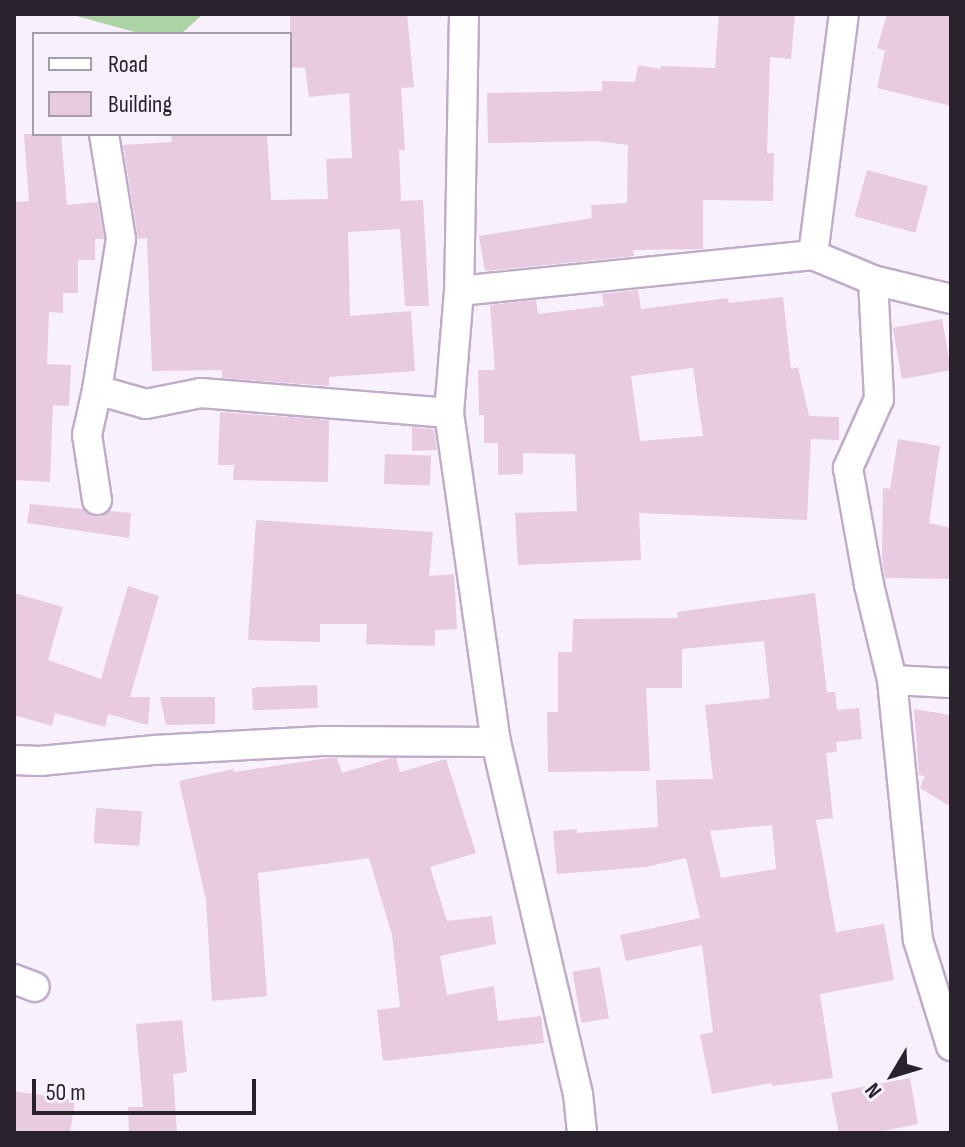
<!DOCTYPE html>
<html>
<head>
<meta charset="utf-8">
<style>
	body { margin:0 }
	#map { position:relative; width:965px; height:1147px; overflow:hidden; background:#f8f0fc; font-family:"Sofia Sans Condensed",sans-serif }
	div>[style] { position:absolute }
	.green>* { inset:0; background:#abd3a3 }
	.building>* { inset:0; background:#e8cae1; transform-origin:0 0 }
	.roads { filter:drop-shadow(2px 0 #bfacc9) drop-shadow(-2px 0 #bfacc9) drop-shadow(0 2px #bfacc9) drop-shadow(0 -2px #bfacc9) }
	.street>* { height:28px; margin:-14px; padding:0 14px; transform-origin:14px; border-radius:14px; background:#fff }
	span { translate:-50% -50%; white-space:nowrap; text-align:center; line-height:1.15; -webkit-text-stroke:6px #f8f0fc; paint-order:stroke }
	.frame { position:absolute; inset:0; border:16px solid #29222d; pointer-events:none }
	.legend { position:absolute; left:32px; top:32px; width:260px; height:104px; box-sizing:border-box; background:#f8f0fc; border:2px solid #a59ea9; margin:0; padding:10px 14px; list-style:none; font-size:24px; color:#29222d }
	.legend li { display:flex; align-items:center; gap:16px; height:40px }
	.legend b { width:40px; border:2px solid #a59ea9 }
	.north { position:absolute; left:853px; top:1035px; width:80px; height:80px; -webkit-text-stroke:6px #f8f0fc; paint-order:stroke; rotate:232deg; font-size:22px; font-weight:700; line-height:32px; text-align:center; color:#29222d }
	.north::after { content:''; display:block; margin:auto; width:28px; height:36px; background:#29222d; clip-path:polygon(50% 0,100% 100%,50% 72%,0 100%) }
	.scale { position:absolute; left:32px; top:1079px; width:224px; height:36px; box-sizing:border-box; border:4px solid #29222d; border-top:0; padding-left:10px; font-size:24px; line-height:28px; white-space:nowrap; color:#29222d; -webkit-text-stroke:6px #f8f0fc; paint-order:stroke }
</style>
</head>
<body>
<div id="map">
	<div class="green">
		<div style="clip-path:polygon(69px 14px,203px 14px,181px 34px,142px 34px)"></div>
	</div>
	<div class="building">
		<div style="clip-path:polygon(290px 14px,407px 14px,414px 87px,401px 88px,405px 150px,399px 150px,401px 201px,423px 200px,429px 306px,405px 306px,400px 229px,348px 232px,350px 316px,411px 311px,415px 371px,329px 377px,329px 386px,222px 378px,222px 370px,152px 371px,147px 238px,138px 239px,123px 145px,172px 142px,171px 134px,267px 134px,271px 200px,328px 199px,326px 159px,352px 158px,349px 93px,309px 97px,305px 68px,290px 67px)"></div>
		<div style="clip-path:polygon(719px 14px,795px 14px,791px 59px,770px 57px,767px 153px,774px 153px,773px 201px,703px 200px,703px 249px,633px 250px,634px 256px,485px 271px,479px 236px,592px 218px,591px 205px,627px 203px,628px 145px,596px 141px,488px 143px,487px 93px,602px 91px,602px 81px,635px 82px,638px 65px,661px 69px,661px 66px,715px 68px)"></div>
		<div style="clip-path:polygon(887px 14px,951px 14px,951px 106px,877px 88px,885px 51px,877px 48px)"></div>
		<div style="clip-path:polygon(24px 134px,61px 134px,67px 205px,98px 202px,104px 239px,95px 239px,95px 260px,78px 260px,78px 293px,63px 293px,63px 313px,49px 312px,47px 364px,71px 365px,69px 406px,53px 405px,50px 482px,14px 480px,14px 202px,29px 201px)"></div>
		<div style="left:867px;top:170px;width:63px;height:48px;rotate:15deg"></div>
		<div style="clip-path:polygon(evenodd,638px 290px,641px 309px,728px 298px,729px 303px,783px 297px,791px 369px,798px 367px,809px 416px,839px 417px,839px 440px,811px 439px,807px 520px,639px 513px,641px 560px,518px 565px,515px 513px,577px 511px,575px 454px,523px 453px,523px 474px,498px 475px,498px 443px,484px 443px,484px 415px,479px 415px,478px 370px,495px 370px,490px 305px,536px 300px,538px 314px,604px 306px,602px 294px,638px 290px,693px 368px,703px 436px,640px 441px,631px 376px,693px 368px)"></div>
		<div style="left:942px;top:319px;width:52px;height:50px;rotate:80deg"></div>
		<div style="clip-path:polygon(220px 412px,329px 420px,328px 482px,233px 480px,234px 465px,218px 465px)"></div>
		<div style="clip-path:polygon(412px 427px,434px 429px,437px 450px,412px 451px)"></div>
		<div style="clip-path:polygon(898px 439px,940px 446px,929px 523px,951px 528px,951px 579px,885px 578px,882px 559px,883px 488px,890px 489px)"></div>
		<div style="left:385px;top:454px;width:46px;height:30px;rotate:2deg"></div>
		<div style="clip-path:polygon(30px 504px,83px 509px,99px 517px,110px 511px,131px 513px,129px 538px,27px 523px)"></div>
		<div style="clip-path:polygon(256px 520px,433px 532px,429px 576px,454px 574px,457px 629px,435px 630px,435px 646px,366px 644px,367px 624px,320px 624px,320px 642px,248px 640px)"></div>
		<div style="clip-path:polygon(128px 586px,159px 596px,130px 697px,150px 697px,148px 725px,108px 714px,105px 727px,55px 713px,52px 726px,14px 715px,14px 593px,63px 607px,48px 660px,101px 679px)"></div>
		<div style="clip-path:polygon(evenodd,815px 593px,827px 692px,835px 692px,837px 710px,859px 708px,862px 739px,836px 742px,837px 752px,826px 753px,833px 818px,816px 820px,836px 932px,884px 924px,894px 980px,820px 994px,833px 1078px,772px 1086px,772px 1083px,712px 1094px,700px 1035px,713px 1032px,702px 945px,626px 961px,620px 935px,700px 918px,686px 858px,646px 867px,557px 874px,553px 831px,577px 829px,577px 833px,658px 827px,656px 780px,713px 779px,705px 705px,770px 698px,764px 641px,682px 649px,682px 688px,646px 688px,650px 771px,548px 772px,547px 712px,558px 712px,558px 652px,572px 652px,573px 619px,678px 618px,677px 612px,815px 593px,772px 825px,776px 869px,721px 878px,710px 831px,772px 825px)"></div>
		<div style="left:317px;top:685px;width:23px;height:65px;rotate:88deg"></div>
		<div style="clip-path:polygon(160px 697px,215px 697px,215px 724px,166px 725px)"></div>
		<div style="clip-path:polygon(914px 709px,951px 715px,951px 807px,920px 788px,925px 776px,919px 775px)"></div>
		<div style="clip-path:polygon(328px 758px,337px 758px,342px 773px,391px 758px,396px 758px,400px 772px,446px 759px,476px 853px,430px 867px,447px 921px,492px 916px,496px 944px,440px 956px,447px 995px,494px 986px,498px 1021px,541px 1016px,544px 1043px,383px 1061px,377px 1010px,400px 1007px,392px 935px,369px 858px,258px 873px,267px 996px,212px 1001px,206px 900px,179px 781px,233px 769px,234px 772px)"></div>
		<div style="left:96px;top:808px;width:46px;height:35px;rotate:4deg"></div>
		<div style="left:600px;top:967px;width:52px;height:28px;rotate:80deg"></div>
		<div style="clip-path:polygon(182px 1020px,187px 1072px,173px 1074px,177px 1133px,129px 1133px,128px 1107px,143px 1107px,136px 1024px)"></div>
		<div style="clip-path:polygon(910px 1078px,918px 1124px,873px 1133px,839px 1133px,831px 1093px)"></div>
		<div style="clip-path:polygon(14px 1091px,75px 1100px,70px 1133px,14px 1133px)"></div>
	</div>
	<div class="roads">
		<div class="street">
			<div style="left:464px;top:14px;width:277px;rotate:91deg"></div>
			<div style="left:459px;top:291px;width:122px;rotate:94.7deg"></div>
			<div style="left:449px;top:413px;width:332px;rotate:81.9deg"></div>
			<div style="left:496px;top:742px;width:361px;rotate:76.9deg"></div>
			<div style="left:578px;top:1094px;width:39px;rotate:84deg"></div>
			<div style="left:813px;top:255px;width:243px;rotate:-82.7deg"></div>
			<div style="left:873px;top:280px;width:119px;rotate:87.1deg"></div>
			<div style="left:879px;top:399px;width:76px;rotate:114.2deg"></div>
			<div style="left:848px;top:468px;width:119px;rotate:79.8deg"></div>
			<div style="left:869px;top:585px;width:98px;rotate:76.4deg"></div>
			<div style="left:892px;top:680px;width:261px;rotate:84.3deg"></div>
			<div style="left:918px;top:940px;width:111px;rotate:72.7deg"></div>
			<div style="left:459px;top:291px;width:356px;rotate:-5.8deg"></div>
			<div style="left:813px;top:255px;width:65px;rotate:22.6deg"></div>
			<div style="left:873px;top:280px;width:80px;rotate:13.7deg"></div>
			<div style="left:97px;top:390px;width:153px;rotate:-81deg"></div>
			<div style="left:121px;top:239px;width:106px;rotate:-99.2deg"></div>
			<div style="left:97px;top:500px;width:66px;rotate:-98.7deg"></div>
			<div style="left:87px;top:435px;width:46px;rotate:-77.5deg"></div>
			<div style="left:97px;top:390px;width:51px;rotate:15.9deg"></div>
			<div style="left:146px;top:404px;width:56px;rotate:-11.3deg"></div>
			<div style="left:201px;top:393px;width:249px;rotate:4.6deg"></div>
			<div style="left:892px;top:680px;width:59px;rotate:2.9deg"></div>
			<div style="left:14px;top:760px;width:26px;rotate:2deg"></div>
			<div style="left:40px;top:761px;width:116px;rotate:-5.5deg"></div>
			<div style="left:155px;top:750px;width:168px;rotate:-3.1deg"></div>
			<div style="left:323px;top:741px;width:173px;rotate:0.3deg"></div>
			<div style="left:14px;top:979px;width:22px;rotate:21deg"></div>
		</div>
	</div>
	<div class="frame"></div>
	<ul class="legend">
	<li><b style="height:10px;background:#fff"></b>Road</li>
	<li><b style="height:22px;background:#e8cae1"></b>Building</li>
	</ul>
	<div class="north">N</div>
	<div class="scale">50 m</div>
</div>
</body>
</html>
